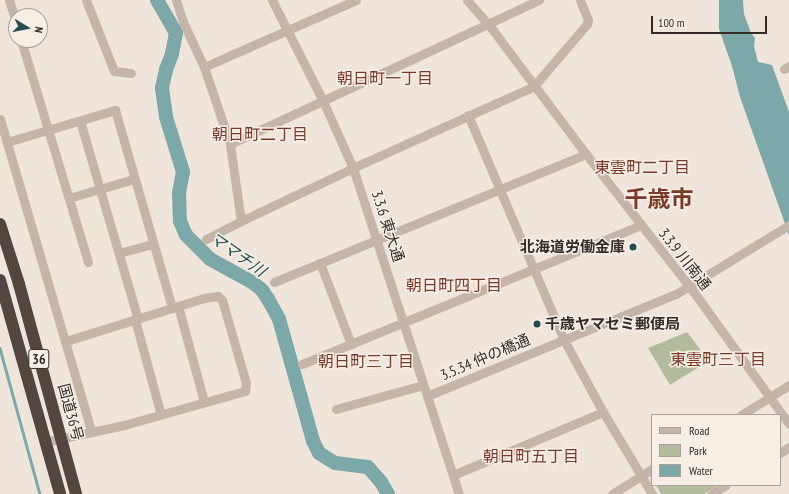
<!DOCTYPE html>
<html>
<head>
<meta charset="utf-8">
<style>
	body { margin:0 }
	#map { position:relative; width:789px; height:494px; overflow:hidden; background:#efe5da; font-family:"PT Sans Narrow","Noto Sans JP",sans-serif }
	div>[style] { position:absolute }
	.green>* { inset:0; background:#b2bc9c }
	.water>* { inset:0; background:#7ca8a9 }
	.stream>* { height:2.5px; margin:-1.25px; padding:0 1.25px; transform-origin:1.25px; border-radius:1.25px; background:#7ca8a9 }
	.river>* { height:14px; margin:-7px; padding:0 7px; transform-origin:7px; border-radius:7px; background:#7ca8a9 }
	.minor>* { height:9px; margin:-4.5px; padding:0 4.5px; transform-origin:4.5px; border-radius:4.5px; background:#c5b5a8 }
	.highway>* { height:12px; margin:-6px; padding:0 6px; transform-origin:6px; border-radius:6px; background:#53453f }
	.dots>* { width:11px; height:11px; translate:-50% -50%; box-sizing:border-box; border:2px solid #f7efe6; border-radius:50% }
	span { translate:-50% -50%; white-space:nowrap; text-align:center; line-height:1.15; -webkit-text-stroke:3px #f7efe6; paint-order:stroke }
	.shield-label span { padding:1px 3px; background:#f7efe6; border:1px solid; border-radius:3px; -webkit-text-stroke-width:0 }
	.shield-label { font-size:14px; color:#332b27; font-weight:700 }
	.street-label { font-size:15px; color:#332b27 }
	.poi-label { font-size:15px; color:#332b27; font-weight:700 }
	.right { translate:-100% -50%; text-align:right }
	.left { translate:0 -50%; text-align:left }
	.neighbourhood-label { font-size:16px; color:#7a3a28 }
	.water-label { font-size:16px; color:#214e50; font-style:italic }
	.town-label { font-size:23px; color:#7a3a28; font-weight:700 }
	.legend { position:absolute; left:651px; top:414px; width:130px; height:72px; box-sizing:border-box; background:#f7efe6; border:1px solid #a9a19a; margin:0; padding:5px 7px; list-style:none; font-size:12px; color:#332b27 }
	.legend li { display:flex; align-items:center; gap:8px; height:20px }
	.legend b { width:20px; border:1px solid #a9a19a }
	.north { position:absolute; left:8px; top:8px; width:40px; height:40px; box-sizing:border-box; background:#f7efe6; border:1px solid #a9a19a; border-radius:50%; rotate:100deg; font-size:11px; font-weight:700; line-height:16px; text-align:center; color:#332b27 }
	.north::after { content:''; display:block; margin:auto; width:14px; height:18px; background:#214e50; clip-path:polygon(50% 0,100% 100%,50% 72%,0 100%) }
	.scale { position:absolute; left:651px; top:16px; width:116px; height:18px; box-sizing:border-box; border:2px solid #332b27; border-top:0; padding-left:5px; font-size:12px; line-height:14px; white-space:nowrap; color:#332b27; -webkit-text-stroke:3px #f7efe6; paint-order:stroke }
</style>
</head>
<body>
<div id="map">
	<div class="green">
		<div style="clip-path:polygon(687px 332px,709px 361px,670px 385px,648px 348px)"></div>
		<div style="clip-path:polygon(656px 485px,718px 485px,704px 494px,661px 494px)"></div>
	</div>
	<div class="water">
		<div style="clip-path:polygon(719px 0,743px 0,744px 14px,751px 33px,755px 38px,754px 46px,758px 62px,772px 65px,789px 112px,789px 235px,740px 97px,732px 66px,719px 29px)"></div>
	</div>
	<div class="stream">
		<div style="left:0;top:348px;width:151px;rotate:74.7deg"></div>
	</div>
	<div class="river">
		<div style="left:157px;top:0;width:38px;rotate:60deg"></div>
		<div style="left:176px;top:33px;width:21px;rotate:101deg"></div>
		<div style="left:172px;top:54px;width:17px;rotate:111deg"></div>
		<div style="left:166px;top:70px;width:18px;rotate:103deg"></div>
		<div style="left:162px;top:88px;width:29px;rotate:82deg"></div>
		<div style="left:166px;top:117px;width:58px;rotate:72.8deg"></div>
		<div style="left:183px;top:172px;width:21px;rotate:101deg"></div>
		<div style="left:179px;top:193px;width:28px;rotate:88deg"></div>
		<div style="left:180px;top:221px;width:15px;rotate:67deg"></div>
		<div style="left:186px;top:235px;width:34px;rotate:45deg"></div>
		<div style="left:210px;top:259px;width:48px;rotate:28.7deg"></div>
		<div style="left:252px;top:282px;width:13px;rotate:39deg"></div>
		<div style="left:262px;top:290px;width:11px;rotate:56deg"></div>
		<div style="left:268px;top:299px;width:23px;rotate:61deg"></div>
		<div style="left:279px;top:319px;width:127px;rotate:74.4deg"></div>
		<div style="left:313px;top:441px;width:13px;rotate:63deg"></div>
		<div style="left:319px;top:453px;width:19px;rotate:32deg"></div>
		<div style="left:335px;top:463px;width:33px;rotate:7deg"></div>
		<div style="left:368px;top:467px;width:20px;rotate:49deg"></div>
		<div style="left:381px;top:482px;width:14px;rotate:60deg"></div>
	</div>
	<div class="minor">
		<div style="left:9px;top:0;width:23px;rotate:72deg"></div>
		<div style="left:86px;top:0;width:76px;rotate:68.5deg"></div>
		<div style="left:114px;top:71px;width:17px;rotate:7deg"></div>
		<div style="left:176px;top:0;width:25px;rotate:72deg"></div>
		<div style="left:184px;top:24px;width:47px;rotate:65.1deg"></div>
		<div style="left:204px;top:67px;width:81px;rotate:71.3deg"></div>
		<div style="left:230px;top:144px;width:78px;rotate:81.9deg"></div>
		<div style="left:272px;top:0;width:113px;rotate:63.2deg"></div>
		<div style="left:323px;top:101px;width:73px;rotate:65.9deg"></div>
		<div style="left:353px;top:168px;width:343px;rotate:72deg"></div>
		<div style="left:467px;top:0;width:33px;rotate:49deg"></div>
		<div style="left:489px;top:25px;width:161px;rotate:53.1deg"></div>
		<div style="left:586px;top:154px;width:169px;rotate:52deg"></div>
		<div style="left:690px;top:287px;width:169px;rotate:54.1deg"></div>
		<div style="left:21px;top:40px;width:232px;rotate:73.2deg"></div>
		<div style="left:204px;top:67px;width:166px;rotate:-23.8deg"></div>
		<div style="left:784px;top:69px;width:6px;rotate:-31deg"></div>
		<div style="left:468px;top:115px;width:245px;rotate:66.9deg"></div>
		<div style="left:564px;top:340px;width:82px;rotate:61.6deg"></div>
		<div style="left:603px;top:412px;width:96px;rotate:59.1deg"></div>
		<div style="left:0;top:119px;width:325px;rotate:73.7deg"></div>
		<div style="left:80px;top:121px;width:206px;rotate:73.7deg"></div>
		<div style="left:7px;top:142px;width:113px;rotate:-16.5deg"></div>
		<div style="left:115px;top:110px;width:206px;rotate:73.9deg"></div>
		<div style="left:230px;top:144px;width:341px;rotate:-25deg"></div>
		<div style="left:69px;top:198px;width:68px;rotate:-16.3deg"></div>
		<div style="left:206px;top:239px;width:39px;rotate:-27deg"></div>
		<div style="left:241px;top:221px;width:138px;rotate:-25.3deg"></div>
		<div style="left:366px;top:162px;width:184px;rotate:-24.3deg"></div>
		<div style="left:534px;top:86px;width:82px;rotate:-49.5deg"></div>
		<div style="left:587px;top:24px;width:4px;rotate:-76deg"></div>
		<div style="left:588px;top:20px;width:22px;rotate:-112deg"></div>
		<div style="left:119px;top:253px;width:35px;rotate:-15deg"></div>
		<div style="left:320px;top:263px;width:87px;rotate:69.1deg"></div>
		<div style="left:274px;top:282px;width:337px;rotate:-22.3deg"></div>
		<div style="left:178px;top:306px;width:99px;rotate:74.8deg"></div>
		<div style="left:135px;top:320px;width:98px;rotate:74.7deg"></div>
		<div style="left:302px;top:364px;width:366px;rotate:-22.3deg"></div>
		<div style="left:427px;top:396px;width:269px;rotate:-22.3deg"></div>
		<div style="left:676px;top:294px;width:132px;rotate:-31.4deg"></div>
		<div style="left:336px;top:409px;width:90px;rotate:-15.4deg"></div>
		<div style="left:741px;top:415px;width:57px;rotate:-32deg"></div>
		<div style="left:45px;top:442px;width:81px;rotate:-12.1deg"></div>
		<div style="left:124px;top:425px;width:126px;rotate:-15.7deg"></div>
		<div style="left:245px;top:391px;width:8px;rotate:-83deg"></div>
		<div style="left:246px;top:383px;width:86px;rotate:-106.1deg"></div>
		<div style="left:222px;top:300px;width:6px;rotate:-135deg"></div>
		<div style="left:218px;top:296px;width:14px;rotate:172deg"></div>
		<div style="left:204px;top:298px;width:145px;rotate:162.7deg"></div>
		<div style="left:780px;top:453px;width:11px;rotate:-34deg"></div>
		<div style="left:453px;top:475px;width:163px;rotate:-22.8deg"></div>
		<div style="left:612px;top:494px;width:47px;rotate:-32deg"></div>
		<div style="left:711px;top:494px;width:17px;rotate:-31deg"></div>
	</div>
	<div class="highway">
		<div style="left:0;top:224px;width:63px;rotate:72.4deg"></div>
		<div style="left:19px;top:284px;width:218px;rotate:74.8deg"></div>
		<div style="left:0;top:280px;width:222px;rotate:74.3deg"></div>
	</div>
	<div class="dots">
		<div style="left:633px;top:247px;background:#214e50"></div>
		<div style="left:537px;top:324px;background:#214e50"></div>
	</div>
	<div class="shield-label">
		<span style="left:39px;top:359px">36</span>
	</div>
	<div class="street-label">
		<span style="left:388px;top:226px;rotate:72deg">3.3.6 東大通</span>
		<span style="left:685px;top:259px;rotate:52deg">3.3.9 川南通</span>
		<span style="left:485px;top:357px;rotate:-23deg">3.5.34 仲の橋通</span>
		<span style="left:71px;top:412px;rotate:75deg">国道36号</span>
	</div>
	<div class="poi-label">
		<span class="right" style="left:625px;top:247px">北海道労働金庫</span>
		<span class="left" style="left:545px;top:324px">千歳ヤマセミ郵便局</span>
	</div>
	<div class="neighbourhood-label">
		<span style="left:385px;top:78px">朝日町一丁目</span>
		<span style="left:260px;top:134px">朝日町二丁目</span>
		<span style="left:642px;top:167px">東雲町二丁目</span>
		<span style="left:454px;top:285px">朝日町四丁目</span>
		<span style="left:718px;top:359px">東雲町三丁目</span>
		<span style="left:366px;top:361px">朝日町三丁目</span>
		<span style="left:531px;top:456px">朝日町五丁目</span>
	</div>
	<div class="water-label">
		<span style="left:238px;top:254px;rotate:35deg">ママチ川</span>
	</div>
	<div class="town-label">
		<span style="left:659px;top:199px">千歳市</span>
	</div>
	<ul class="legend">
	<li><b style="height:5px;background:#c5b5a8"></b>Road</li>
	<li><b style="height:11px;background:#b2bc9c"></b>Park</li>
	<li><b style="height:11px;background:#7ca8a9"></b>Water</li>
	</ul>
	<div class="north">N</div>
	<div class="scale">100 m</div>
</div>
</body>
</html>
